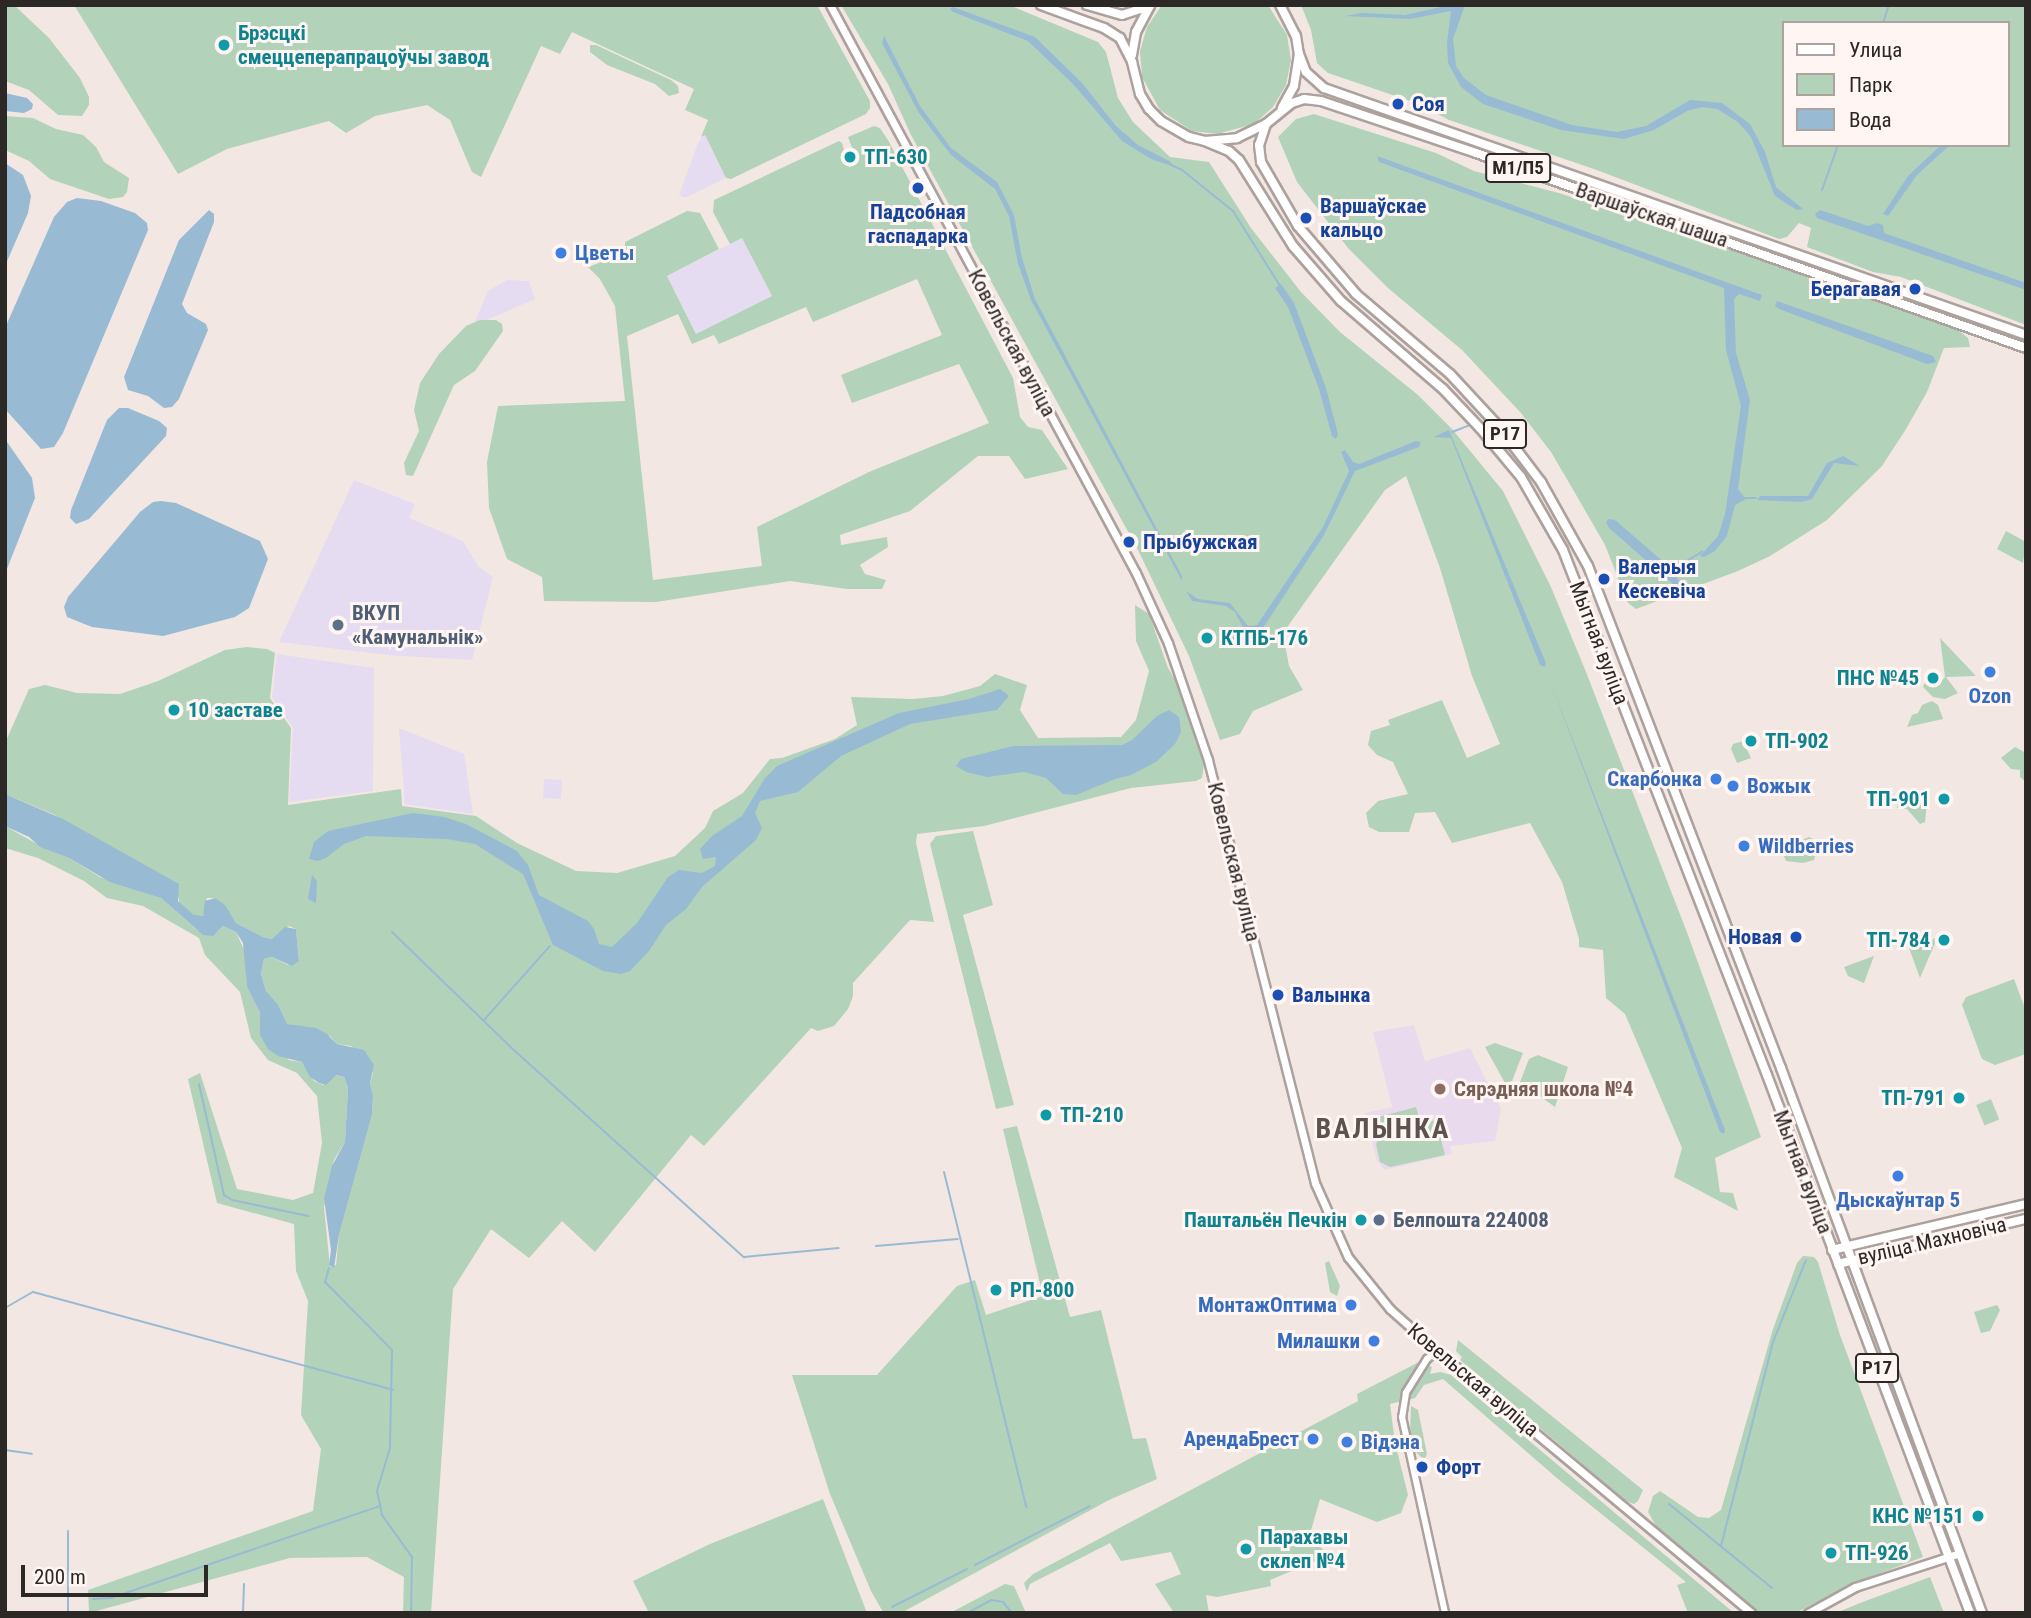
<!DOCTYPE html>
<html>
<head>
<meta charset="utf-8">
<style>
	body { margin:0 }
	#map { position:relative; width:2031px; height:1618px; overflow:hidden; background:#f3e7e3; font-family:"Roboto Condensed",sans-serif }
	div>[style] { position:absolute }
	.industrial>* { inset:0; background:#e5dcf1; transform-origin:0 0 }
	.education>* { inset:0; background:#e9daed }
	.green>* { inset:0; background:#b3d2ba; transform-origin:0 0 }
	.water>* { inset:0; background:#98bbd3 }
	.stream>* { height:2px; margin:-1px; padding:0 1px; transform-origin:1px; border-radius:1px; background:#98bbd3 }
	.roads { filter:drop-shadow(2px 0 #aca19d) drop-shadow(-2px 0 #aca19d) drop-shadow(0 2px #aca19d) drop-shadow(0 -2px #aca19d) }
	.tertiary>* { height:6px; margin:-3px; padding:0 3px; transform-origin:3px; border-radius:3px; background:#fff }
	.secondary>* { height:7px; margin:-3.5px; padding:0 3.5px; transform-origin:3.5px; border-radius:3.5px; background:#fff }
	.primary>* { height:8px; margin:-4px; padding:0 4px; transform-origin:4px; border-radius:4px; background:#fff }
	.trunk>* { height:8px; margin:-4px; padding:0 4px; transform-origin:4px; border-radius:4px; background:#fff }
	.dots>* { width:19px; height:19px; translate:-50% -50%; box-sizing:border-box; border:4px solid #fff5f2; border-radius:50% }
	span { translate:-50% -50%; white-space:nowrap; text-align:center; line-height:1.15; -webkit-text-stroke:6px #fff5f2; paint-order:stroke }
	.shield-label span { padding:2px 5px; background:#fff5f2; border:2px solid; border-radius:5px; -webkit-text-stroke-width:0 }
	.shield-label { font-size:19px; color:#2c2826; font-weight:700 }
	.culture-label { font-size:21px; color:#0d838f; font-weight:700 }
	.left { translate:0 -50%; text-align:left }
	.right { translate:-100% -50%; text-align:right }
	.transit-label { font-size:21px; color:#164399; font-weight:700 }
	.street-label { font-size:21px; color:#2c2826 }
	.shop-label { font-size:21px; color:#366cbe; font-weight:700 }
	.service-label { font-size:21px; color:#4e5e75; font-weight:700 }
	.education-label { font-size:21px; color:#785e54; font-weight:700 }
	.district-label { font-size:28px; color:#5c534f; font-weight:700; letter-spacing:2px }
	.frame { position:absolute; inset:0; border:7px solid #2c2826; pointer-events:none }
	.legend { position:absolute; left:1782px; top:21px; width:228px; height:126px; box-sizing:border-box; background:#fff5f2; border:2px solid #aba3a0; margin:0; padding:9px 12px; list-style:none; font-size:21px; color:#2c2826 }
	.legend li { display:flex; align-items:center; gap:14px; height:35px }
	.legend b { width:35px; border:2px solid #aba3a0 }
	.scale { position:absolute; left:21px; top:1565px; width:187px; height:32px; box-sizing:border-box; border:4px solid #2c2826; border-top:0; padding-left:9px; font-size:21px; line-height:24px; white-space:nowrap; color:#2c2826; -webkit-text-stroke:5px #fff5f2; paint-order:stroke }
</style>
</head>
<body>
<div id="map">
	<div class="industrial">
		<div style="clip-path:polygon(704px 134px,726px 178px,685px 198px,679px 195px,698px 143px)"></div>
		<div style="left:742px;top:238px;width:65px;height:84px;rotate:63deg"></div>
		<div style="clip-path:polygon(507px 280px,529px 281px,535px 299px,473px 326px,488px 291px)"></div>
		<div style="clip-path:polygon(354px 480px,415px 504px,409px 518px,463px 541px,478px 566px,493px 577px,472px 660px,387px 655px,279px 642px)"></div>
		<div style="clip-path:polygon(277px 654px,374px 668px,373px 791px,289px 802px,293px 728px,272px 697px)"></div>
		<div style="clip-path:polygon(399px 728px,464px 754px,473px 814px,405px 804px)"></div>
		<div style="left:544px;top:779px;width:18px;height:19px;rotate:3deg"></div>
	</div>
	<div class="education">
		<div style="clip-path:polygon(1414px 1025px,1425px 1061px,1470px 1048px,1501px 1109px,1495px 1141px,1450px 1146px,1452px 1154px,1385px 1170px,1377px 1161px,1365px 1113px,1392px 1107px,1373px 1032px)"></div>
	</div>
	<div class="green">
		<div style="clip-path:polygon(5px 5px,14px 5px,49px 38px,80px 78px,89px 97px,89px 105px,82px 116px,58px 115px,29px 90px,5px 81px)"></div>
		<div style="clip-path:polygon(74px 5px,817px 5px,870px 101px,870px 108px,866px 114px,731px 179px,726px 178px,705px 135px,701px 137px,708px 120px,685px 110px,694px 89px,572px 32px,560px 54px,541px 46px,481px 177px,472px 172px,450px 120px,427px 105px,375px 116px,346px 133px,329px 121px,227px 149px,178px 174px)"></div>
		<div style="clip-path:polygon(841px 5px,1009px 5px,1098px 42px,1106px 52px,1118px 98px,1133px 122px,1170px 157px,1209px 162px,1251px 228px,1301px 292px,1340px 332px,1418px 395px,1452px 429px,1503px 491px,1551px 587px,1586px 672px,1688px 935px,1761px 1137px,1715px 1158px,1720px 1192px,1733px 1193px,1738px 1211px,1674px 1177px,1682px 1148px,1625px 1014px,1606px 998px,1603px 950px,1579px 947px,1579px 939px,1562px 882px,1530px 823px,1452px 843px,1435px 812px,1415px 813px,1409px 832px,1379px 832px,1369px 827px,1366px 813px,1378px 801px,1408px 794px,1393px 762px,1377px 755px,1368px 745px,1371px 731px,1390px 725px,1388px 720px,1442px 700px,1467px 758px,1500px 744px,1472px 676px,1440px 568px,1406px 476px,1385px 490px,1283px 633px,1289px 666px,1303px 690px,1253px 711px,1240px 734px,1220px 740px,1189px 656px,1138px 550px,911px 135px,888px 84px)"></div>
		<div style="clip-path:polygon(1162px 5px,1268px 5px,1287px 35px,1291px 60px,1286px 85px,1273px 107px,1254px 124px,1217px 134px,1192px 131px,1160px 110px,1142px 77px,1140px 51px,1147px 27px)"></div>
		<div style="clip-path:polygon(evenodd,1301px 5px,2026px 5px,2026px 325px,1901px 277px,1873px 272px,1807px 247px,1811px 228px,1799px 223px,1787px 237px,1779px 239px,1594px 169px,1449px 120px,1419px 104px,1328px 73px,1317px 63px,1311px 30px,1301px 5px,1784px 23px,2008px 23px,2008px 145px,1784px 145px,1784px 23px)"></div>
		<div style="clip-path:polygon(590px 45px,596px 45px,671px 80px,678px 86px,679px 93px,669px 96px,655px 84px,607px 65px,590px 52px)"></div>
		<div style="clip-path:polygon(1314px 114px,1436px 153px,1474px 171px,1559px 193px,1748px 255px,1958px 330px,1968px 338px,1970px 347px,1944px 348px,1927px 392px,1906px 429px,1882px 466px,1827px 520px,1770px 556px,1738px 571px,1636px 609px,1628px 603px,1605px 545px,1575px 493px,1551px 452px,1521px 413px,1462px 350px,1388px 288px,1348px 248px,1297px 182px,1278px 137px,1296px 119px)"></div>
		<div style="clip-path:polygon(5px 116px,33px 118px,56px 129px,83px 135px,96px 147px,104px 162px,129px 178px,127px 192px,123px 197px,109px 199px,50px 179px,29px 161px,5px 150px)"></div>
		<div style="clip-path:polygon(evenodd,874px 126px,880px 128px,888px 140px,1013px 378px,1020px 417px,1028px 427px,1042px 430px,1068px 469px,1025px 479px,1009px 456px,978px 456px,910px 511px,840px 535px,841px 545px,887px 537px,888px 547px,860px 565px,865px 574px,886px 580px,882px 589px,847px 589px,790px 581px,656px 602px,544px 601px,542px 577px,507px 559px,489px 508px,487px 462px,498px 406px,625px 401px,615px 306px,600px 279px,588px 267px,625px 253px,625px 242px,687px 211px,700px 213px,719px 249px,667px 276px,696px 334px,772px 296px,742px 238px,730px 244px,713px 212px,714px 200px,839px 141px,842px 143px,849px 167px,858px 163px,848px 137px,874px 126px,917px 279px,942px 335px,841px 375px,852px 403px,959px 364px,989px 423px,869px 472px,757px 527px,762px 566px,653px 580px,627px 336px,678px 314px,692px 344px,714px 335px,719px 344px,806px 307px,813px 322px,917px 279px)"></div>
		<div style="clip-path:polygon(480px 320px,496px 320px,502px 324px,503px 331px,475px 371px,454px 385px,413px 476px,406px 475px,404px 463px,419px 431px,414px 410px,420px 383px,439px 354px,466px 326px)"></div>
		<div style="clip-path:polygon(2006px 531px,2026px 542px,2023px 563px,1997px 549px)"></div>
		<div style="clip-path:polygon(1135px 605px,1149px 614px,1168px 668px,1178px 684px,1204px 764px,1202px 778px,1196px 781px,1131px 788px,984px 826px,917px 834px,916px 843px,934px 922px,910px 920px,853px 983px,853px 996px,848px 1009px,834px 1026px,818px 1031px,811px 1028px,704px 1146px,691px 1135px,595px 1252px,562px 1221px,529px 1258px,491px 1229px,453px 1289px,431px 1613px,403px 1613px,404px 1577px,367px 1557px,290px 1558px,89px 1613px,88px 1590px,313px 1511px,321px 1449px,301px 1415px,308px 1301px,296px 1271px,294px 1224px,217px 1203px,188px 1079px,200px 1073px,237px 1189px,293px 1200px,313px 1193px,322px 1143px,317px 1096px,297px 1073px,268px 1060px,251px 1038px,240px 992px,205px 955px,199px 938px,143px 906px,107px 898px,84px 881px,38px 858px,5px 848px,5px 826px,46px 849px,69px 858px,100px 877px,161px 898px,197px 930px,217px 932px,223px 926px,236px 932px,245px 952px,247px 987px,260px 1013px,260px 1027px,289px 1060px,302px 1062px,314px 1081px,323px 1085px,335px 1075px,344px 1077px,348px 1088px,345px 1142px,334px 1160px,324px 1207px,330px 1267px,336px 1265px,339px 1235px,372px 1115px,373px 1096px,370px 1083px,373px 1073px,351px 1046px,337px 1044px,330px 1036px,286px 1024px,266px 991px,261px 974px,264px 959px,272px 957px,288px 965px,299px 961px,296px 929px,289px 926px,272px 939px,263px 937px,236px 923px,215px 898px,207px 898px,203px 916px,193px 914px,180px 904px,177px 893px,90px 835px,53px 814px,5px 794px,5px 743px,29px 689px,45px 685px,77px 693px,120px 694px,158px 681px,225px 650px,247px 647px,267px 649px,275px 653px,270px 698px,291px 728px,288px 805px,401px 789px,402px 806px,476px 816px,517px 843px,576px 871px,617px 873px,675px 856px,705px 828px,713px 811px,743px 793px,770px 759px,782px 758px,835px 739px,857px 725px,851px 697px,913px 699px,943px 696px,980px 686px,995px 674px,1027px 685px,1020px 710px,1038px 738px,1121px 737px,1136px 720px,1149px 671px,1136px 641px)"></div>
		<div style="clip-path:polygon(1940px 638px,1976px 676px,1946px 677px,1958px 693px,1945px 699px,1933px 697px,1923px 687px,1927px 678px,1936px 687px,1945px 677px)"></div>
		<div style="clip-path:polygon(1932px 701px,1938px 705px,1943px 719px,1907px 727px,1912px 715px,1918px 713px,1922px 705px)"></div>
		<div style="clip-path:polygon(1743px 741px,1751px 758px,1737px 763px,1731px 749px,1733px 744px)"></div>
		<div style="clip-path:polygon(2015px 747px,2026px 753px,2026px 782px,2020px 777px,2020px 770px,2011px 769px,2001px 758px)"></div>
		<div style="clip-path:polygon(1922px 795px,1927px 802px,1925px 822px,1920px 824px,1907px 809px,1897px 808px,1898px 802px)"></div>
		<div style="clip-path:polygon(973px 831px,993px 905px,963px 915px,1014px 1105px,996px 1109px,930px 844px,936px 836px)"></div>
		<div style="clip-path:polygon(1809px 837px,1815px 840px,1810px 848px,1817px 849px,1814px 860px,1803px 863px,1786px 861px,1781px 849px)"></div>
		<div style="clip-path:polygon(1938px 937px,1929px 957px,1920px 978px,1909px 948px)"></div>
		<div style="clip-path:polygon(1874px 956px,1864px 983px,1848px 976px,1844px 967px)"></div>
		<div style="clip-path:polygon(2014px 979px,2026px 1011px,2026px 1054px,1995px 1065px,1982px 1059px,1962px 1005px,1966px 997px)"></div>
		<div style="clip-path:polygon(1495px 1043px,1523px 1053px,1512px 1081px,1505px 1083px,1485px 1047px)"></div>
		<div style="clip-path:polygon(1538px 1055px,1568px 1067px,1555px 1107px,1520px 1082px,1529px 1059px)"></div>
		<div style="left:1991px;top:1099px;width:22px;height:16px;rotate:68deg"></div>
		<div style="left:1416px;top:1107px;width:16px;height:45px;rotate:75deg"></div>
		<div style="clip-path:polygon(1436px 1120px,1445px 1155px,1390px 1167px,1380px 1162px,1376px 1144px,1381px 1134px)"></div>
		<div style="clip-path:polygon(1017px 1126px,1070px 1317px,1101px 1310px,1133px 1439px,1146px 1438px,1157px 1479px,1109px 1500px,901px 1613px,883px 1612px,871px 1591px,830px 1494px,792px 1375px,877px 1375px,957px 1286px,975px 1280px,986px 1315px,1043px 1296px,1003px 1129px)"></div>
		<div style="clip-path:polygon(1803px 1256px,1814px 1257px,1818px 1262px,1840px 1335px,1923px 1557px,1849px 1585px,1796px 1613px,1760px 1613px,1656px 1526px,1648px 1512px,1653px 1496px,1660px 1491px,1698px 1517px,1709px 1518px,1721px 1510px,1773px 1329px,1797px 1263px)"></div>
		<div style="clip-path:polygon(1329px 1261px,1340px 1286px,1337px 1296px,1330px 1292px,1325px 1263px)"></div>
		<div style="clip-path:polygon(1997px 1305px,2000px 1310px,1990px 1331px,1981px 1333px,1974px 1312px)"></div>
		<div style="clip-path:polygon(1458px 1340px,1643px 1490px,1638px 1501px,1634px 1504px,1626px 1501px,1460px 1360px,1462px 1357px,1456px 1351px)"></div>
		<div style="clip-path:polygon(1419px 1362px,1432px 1367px,1430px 1374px,1440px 1372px,1451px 1375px,1734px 1613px,1688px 1613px,1677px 1585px,1686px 1582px,1558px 1479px,1443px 1379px,1424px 1385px,1415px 1398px,1390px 1404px,1395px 1443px,1408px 1495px,1401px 1513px,1377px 1522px,1320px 1499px,1310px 1534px,1328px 1556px,1270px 1580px,1271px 1586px,1217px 1597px,1206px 1595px,1209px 1613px,1174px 1613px,1155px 1584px,1181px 1574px,1171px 1552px,1121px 1561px,1110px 1543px,1030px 1584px,1027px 1592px,1024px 1583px,1033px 1574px,1358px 1401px,1357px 1394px)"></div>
		<div style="clip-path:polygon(1411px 1406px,1418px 1410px,1427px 1454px,1424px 1460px,1416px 1452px,1410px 1435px)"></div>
		<div style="clip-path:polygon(823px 1499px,867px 1613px,649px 1613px,633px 1581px,710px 1544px)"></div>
		<div style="clip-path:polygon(1930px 1577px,1944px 1613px,1836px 1613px,1860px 1603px)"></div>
		<div style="clip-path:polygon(1005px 1584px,1014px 1586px,1026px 1613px,950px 1613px)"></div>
	</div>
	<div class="water">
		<div style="clip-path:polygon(1450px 5px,1465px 5px,1453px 39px,1456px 66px,1464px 78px,1486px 95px,1572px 125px,1617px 132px,1646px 126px,1690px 100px,1722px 103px,1750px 124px,1765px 152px,1776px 187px,1803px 209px,1797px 210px,1775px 196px,1751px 137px,1738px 122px,1717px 109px,1702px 107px,1687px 111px,1654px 130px,1624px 139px,1561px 130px,1483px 104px,1461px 87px,1448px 63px,1447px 42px,1451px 11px,1410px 19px,1345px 16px,1362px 13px,1405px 15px)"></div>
		<div style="clip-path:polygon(953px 7px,1035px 37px,1083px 84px,1116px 126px,1138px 145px,1171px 162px,1172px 166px,1151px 159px,1122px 141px,1074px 85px,1028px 41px,953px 12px,950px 9px)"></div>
		<div style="clip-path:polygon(884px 36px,920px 106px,951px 148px,997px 182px,1014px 215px,1022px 258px,1035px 299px,1182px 576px,1182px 581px,1031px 300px,1018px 264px,1009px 216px,995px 189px,951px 155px,919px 113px,882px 43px)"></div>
		<div style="clip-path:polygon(5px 93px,27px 98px,33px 104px,32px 109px,24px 113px,5px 111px)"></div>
		<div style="clip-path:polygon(1941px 145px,1950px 145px,1917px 175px,1888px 216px,1883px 214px,1908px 176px)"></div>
		<div style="clip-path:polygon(1377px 156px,1762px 295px,1760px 301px,1739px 294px,1734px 299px,1736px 353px,1750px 400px,1738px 489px,1746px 499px,1735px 505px,1727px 536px,1715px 551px,1704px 557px,1700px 556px,1718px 536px,1725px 514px,1741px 406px,1726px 350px,1724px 288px,1379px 162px)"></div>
		<div style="clip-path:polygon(5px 163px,23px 175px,31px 196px,28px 213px,5px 266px)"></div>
		<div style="clip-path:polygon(77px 198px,101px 201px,135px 213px,147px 223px,148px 230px,63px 433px,54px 447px,41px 449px,5px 409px,5px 328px,54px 217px,67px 202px)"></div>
		<div style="clip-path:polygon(209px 210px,214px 214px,214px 222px,182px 304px,187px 313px,206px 324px,208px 330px,179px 399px,172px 407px,164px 408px,148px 396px,128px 390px,124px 377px,179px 240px)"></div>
		<div style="clip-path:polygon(1820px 210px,1868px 226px,1877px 223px,1883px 225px,1884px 233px,2026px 283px,2026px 290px,1817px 218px,1815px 214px)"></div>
		<div style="clip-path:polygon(1281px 284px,1294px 303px,1326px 388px,1338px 434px,1336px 439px,1332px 436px,1319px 389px,1288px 307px,1275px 288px)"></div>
		<div style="clip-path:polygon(1777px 301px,1933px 356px,1936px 362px,1927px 364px,1779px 309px,1775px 306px)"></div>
		<div style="clip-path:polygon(119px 408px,128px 408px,159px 421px,167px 428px,166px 436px,89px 519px,76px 524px,70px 518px,71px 510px,107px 420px)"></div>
		<div style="clip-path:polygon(1449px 430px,1546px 663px,1545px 667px,1540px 665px,1451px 438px,1433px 437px)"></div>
		<div style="clip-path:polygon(5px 439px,32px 478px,35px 498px,5px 574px)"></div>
		<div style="clip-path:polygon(1416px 441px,1421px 442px,1419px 447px,1355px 471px,1324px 535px,1265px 625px,1254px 635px,1223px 649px,1223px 644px,1245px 631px,1235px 612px,1226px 606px,1192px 601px,1186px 591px,1198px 599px,1230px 603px,1248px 626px,1257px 625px,1323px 527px,1349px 471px,1341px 452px,1345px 450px,1353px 462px,1359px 464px)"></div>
		<div style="clip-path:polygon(1843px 456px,1860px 466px,1834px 463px,1812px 499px,1802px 502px,1757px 500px,1760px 496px,1808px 496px,1827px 463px)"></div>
		<div style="clip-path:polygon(161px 501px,176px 503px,260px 541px,268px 559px,249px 608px,235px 617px,163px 636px,92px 627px,67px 617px,64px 607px,68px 597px,140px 512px,153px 502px)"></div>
		<div style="clip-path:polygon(1609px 519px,1615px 520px,1666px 564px,1680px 564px,1675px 574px,1682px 587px,1675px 586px,1609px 528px,1606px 522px)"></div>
		<div style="clip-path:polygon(1550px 681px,1725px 1130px,1724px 1134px,1720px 1132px)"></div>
		<div style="clip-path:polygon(1000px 689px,1009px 696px,997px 710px,910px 724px,841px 756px,798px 792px,760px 801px,755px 813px,762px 828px,756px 840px,702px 887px,686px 909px,666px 925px,649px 951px,630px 971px,621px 974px,603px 971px,553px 945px,523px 874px,475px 844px,447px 839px,366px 836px,344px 844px,326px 858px,318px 861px,309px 859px,314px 842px,328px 831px,413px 813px,444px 817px,466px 824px,517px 851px,528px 865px,539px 895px,588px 921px,594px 929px,599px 944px,612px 947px,637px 923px,668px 877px,679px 870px,702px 873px,715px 866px,716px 857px,703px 859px,700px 849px,712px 836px,742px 816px,765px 778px,777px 766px,899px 713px,969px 699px)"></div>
		<div style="clip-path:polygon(1169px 710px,1179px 717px,1181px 732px,1175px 744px,1156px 762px,1131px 775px,1115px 779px,1076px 795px,1063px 794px,1046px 778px,1024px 772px,987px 777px,966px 772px,956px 766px,961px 759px,1013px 746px,1122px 745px,1132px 740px,1157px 716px)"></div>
		<div style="clip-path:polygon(5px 794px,63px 819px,179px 884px,178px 901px,193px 914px,203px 916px,205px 901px,215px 898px,225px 905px,236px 923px,263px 937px,272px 939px,285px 927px,296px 929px,299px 961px,292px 966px,272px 957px,264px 959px,261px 974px,266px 991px,278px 1005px,287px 1024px,316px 1028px,327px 1034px,337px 1044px,364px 1050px,374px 1065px,370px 1083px,373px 1096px,372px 1115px,339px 1235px,334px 1268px,329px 1265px,331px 1250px,324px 1198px,332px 1166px,345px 1142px,348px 1088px,344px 1077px,336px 1075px,326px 1085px,319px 1083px,310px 1077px,302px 1062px,278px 1056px,268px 1049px,260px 1035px,260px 1013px,247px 987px,243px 943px,236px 932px,223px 926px,213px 936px,203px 935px,161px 898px,110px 882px,69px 858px,40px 847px,29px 837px,5px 826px)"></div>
		<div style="clip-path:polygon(312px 875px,317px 881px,316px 903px,308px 899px)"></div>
	</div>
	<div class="stream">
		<div style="left:1883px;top:23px;width:19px;rotate:-72deg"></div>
		<div style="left:1171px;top:165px;width:12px;rotate:24deg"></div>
		<div style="left:1182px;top:170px;width:65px;rotate:38.8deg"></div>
		<div style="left:1233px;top:211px;width:89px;rotate:57.9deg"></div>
		<div style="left:1822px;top:190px;width:48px;rotate:-70.4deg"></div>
		<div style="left:1452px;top:432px;width:19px;rotate:-21deg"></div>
		<div style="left:1744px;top:498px;width:12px"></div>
		<div style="left:1680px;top:565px;width:26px;rotate:-31deg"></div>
		<div style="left:392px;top:932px;width:173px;rotate:44.1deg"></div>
		<div style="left:516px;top:1052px;width:307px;rotate:42deg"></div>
		<div style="left:744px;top:1257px;width:95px;rotate:-5.4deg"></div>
		<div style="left:484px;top:1020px;width:99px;rotate:-48.3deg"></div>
		<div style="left:199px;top:1084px;width:114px;rotate:77.3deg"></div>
		<div style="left:224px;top:1195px;width:9px;rotate:32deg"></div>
		<div style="left:232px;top:1200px;width:78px;rotate:11.9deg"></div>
		<div style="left:944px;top:1172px;width:345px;rotate:76.2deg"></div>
		<div style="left:876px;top:1246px;width:82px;rotate:-4.9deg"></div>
		<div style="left:329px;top:1268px;width:15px;rotate:106deg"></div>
		<div style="left:325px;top:1282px;width:95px;rotate:45.4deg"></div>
		<div style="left:392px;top:1350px;width:98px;rotate:91.2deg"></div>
		<div style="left:390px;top:1448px;width:45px;rotate:106.8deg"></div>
		<div style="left:377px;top:1491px;width:25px;rotate:78deg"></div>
		<div style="left:382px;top:1515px;width:52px;rotate:54.5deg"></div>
		<div style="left:412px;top:1557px;width:56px;rotate:91deg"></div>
		<div style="left:5px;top:1308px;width:32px;rotate:-30deg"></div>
		<div style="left:33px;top:1292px;width:373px;rotate:15.2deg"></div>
		<div style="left:5px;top:1450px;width:27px;rotate:8deg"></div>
		<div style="left:1669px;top:1504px;width:133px;rotate:39.2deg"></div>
		<div style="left:68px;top:1531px;width:82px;rotate:90deg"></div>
		<div style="left:1721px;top:1546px;width:211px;rotate:-75.7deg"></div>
		<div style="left:1773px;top:1342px;width:88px;rotate:-68.1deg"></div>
		<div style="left:975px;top:1565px;width:129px;rotate:-27.2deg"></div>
		<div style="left:93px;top:1599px;width:18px;rotate:-3deg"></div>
		<div style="left:111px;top:1598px;width:283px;rotate:-18.9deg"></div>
		<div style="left:892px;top:1607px;width:84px;rotate:-26.9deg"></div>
		<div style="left:243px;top:1613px;width:29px;rotate:-88deg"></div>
		<div style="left:967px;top:1613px;width:27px;rotate:-28deg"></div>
		<div style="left:991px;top:1600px;width:12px;rotate:9deg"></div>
		<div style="left:1003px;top:1602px;width:14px;rotate:51deg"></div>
	</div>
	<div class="roads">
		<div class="tertiary">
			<div style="left:1437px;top:1351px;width:13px;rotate:141deg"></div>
			<div style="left:1427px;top:1359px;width:40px;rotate:122deg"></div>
			<div style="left:1406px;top:1393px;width:24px;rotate:99deg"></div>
			<div style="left:1402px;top:1417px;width:201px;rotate:77.6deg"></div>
		</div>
		<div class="secondary">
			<div style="left:830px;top:5px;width:645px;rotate:61.69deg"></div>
			<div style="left:1136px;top:573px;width:77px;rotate:65.4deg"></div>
			<div style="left:1168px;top:643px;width:124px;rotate:71.1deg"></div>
			<div style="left:1208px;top:760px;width:436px;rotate:75.8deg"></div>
			<div style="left:1315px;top:1183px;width:81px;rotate:66deg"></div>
			<div style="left:1348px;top:1257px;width:67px;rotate:51.1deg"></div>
			<div style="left:1390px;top:1309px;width:63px;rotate:41.8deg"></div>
			<div style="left:1437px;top:1351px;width:409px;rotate:39.8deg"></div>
			<div style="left:1808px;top:1613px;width:54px;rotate:-29deg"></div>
			<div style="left:1855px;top:1587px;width:110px;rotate:-17.9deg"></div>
		</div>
		<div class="primary">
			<div style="left:1832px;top:1250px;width:199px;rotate:-13.3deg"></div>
			<div style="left:1838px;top:1264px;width:193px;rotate:-13.5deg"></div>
		</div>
		<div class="trunk">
			<div style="left:1041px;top:5px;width:67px;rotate:20.1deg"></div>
			<div style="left:1104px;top:28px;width:19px;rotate:32deg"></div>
			<div style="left:1120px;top:38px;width:27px;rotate:63deg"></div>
			<div style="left:1132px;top:62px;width:33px;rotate:76deg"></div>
			<div style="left:1140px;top:94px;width:17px;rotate:59deg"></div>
			<div style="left:1149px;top:109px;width:17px;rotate:45deg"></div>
			<div style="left:1161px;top:121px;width:32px;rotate:30deg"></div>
			<div style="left:1189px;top:137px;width:16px;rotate:14deg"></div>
			<div style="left:1205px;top:141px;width:32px;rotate:-5deg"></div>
			<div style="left:1237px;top:138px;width:32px;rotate:-26deg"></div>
			<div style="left:1266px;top:124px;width:33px;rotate:-39deg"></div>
			<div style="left:1292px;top:103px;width:13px;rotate:-18deg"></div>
			<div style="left:1304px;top:99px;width:17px;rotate:7deg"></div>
			<div style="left:1321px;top:101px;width:163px;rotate:18.5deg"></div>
			<div style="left:1476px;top:153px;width:584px;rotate:19.52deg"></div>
			<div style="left:1087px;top:5px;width:36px;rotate:16deg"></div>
			<div style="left:1122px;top:15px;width:29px;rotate:-18deg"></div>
			<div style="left:1280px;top:5px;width:35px;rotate:63deg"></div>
			<div style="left:1296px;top:36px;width:18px;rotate:81deg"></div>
			<div style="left:1299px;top:54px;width:32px;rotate:99deg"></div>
			<div style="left:1294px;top:86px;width:25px;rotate:119deg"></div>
			<div style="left:1299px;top:54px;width:19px;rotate:69deg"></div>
			<div style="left:1306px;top:72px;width:24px;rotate:42deg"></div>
			<div style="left:1324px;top:88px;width:744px;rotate:19.38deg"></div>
			<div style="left:1132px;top:55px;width:23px;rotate:-80deg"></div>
			<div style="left:1136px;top:32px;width:30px;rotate:-62deg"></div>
			<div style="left:1266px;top:124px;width:22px;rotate:108deg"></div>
			<div style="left:1259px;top:145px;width:17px;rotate:83deg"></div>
			<div style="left:1261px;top:162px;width:74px;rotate:60deg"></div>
			<div style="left:1298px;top:226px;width:89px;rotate:49.5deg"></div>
			<div style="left:1356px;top:294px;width:123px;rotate:40.4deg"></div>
			<div style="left:1450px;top:374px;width:74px;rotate:47.2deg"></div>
			<div style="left:1500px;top:428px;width:68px;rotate:52.8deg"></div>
			<div style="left:1541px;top:482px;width:96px;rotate:60.8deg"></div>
			<div style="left:1588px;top:566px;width:538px;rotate:68.97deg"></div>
			<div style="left:1781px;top:1068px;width:581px;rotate:69.76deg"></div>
			<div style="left:1205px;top:141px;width:26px;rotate:23deg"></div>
			<div style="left:1229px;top:151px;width:13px;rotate:42deg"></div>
			<div style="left:1239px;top:160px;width:102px;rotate:57.9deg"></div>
			<div style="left:1293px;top:246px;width:73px;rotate:48.9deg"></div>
			<div style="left:1341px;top:301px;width:135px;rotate:40.8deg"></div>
			<div style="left:1443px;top:389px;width:54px;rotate:46.5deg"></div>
			<div style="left:1480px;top:428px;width:64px;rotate:50.1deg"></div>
			<div style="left:1521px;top:477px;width:84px;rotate:60.1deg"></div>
			<div style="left:1563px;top:550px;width:563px;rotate:68.77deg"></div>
			<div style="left:1767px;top:1075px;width:575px;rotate:69.33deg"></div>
		</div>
	</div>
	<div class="dots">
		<div style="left:224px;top:45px;background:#0f9aa8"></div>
		<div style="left:1398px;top:104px;background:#1a4fb4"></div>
		<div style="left:850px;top:157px;background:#0f9aa8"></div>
		<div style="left:918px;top:188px;background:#1a4fb4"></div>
		<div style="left:1306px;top:218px;background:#1a4fb4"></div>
		<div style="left:561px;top:253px;background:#3f7fe0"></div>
		<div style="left:1915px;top:289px;background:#1a4fb4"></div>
		<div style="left:1129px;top:542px;background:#1a4fb4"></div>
		<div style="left:1604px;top:579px;background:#1a4fb4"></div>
		<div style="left:338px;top:625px;background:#5c6f8a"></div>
		<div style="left:1207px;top:638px;background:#0f9aa8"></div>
		<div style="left:1990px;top:672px;background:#3f7fe0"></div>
		<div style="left:1933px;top:678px;background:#0f9aa8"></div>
		<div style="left:174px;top:710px;background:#0f9aa8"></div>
		<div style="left:1751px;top:741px;background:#0f9aa8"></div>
		<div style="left:1716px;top:779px;background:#3f7fe0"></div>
		<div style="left:1733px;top:786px;background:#3f7fe0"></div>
		<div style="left:1944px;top:799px;background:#0f9aa8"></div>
		<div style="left:1744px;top:846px;background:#3f7fe0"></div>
		<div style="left:1796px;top:937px;background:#1a4fb4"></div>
		<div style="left:1944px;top:940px;background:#0f9aa8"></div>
		<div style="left:1278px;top:995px;background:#1a4fb4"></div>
		<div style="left:1440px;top:1089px;background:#8d6e63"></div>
		<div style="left:1959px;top:1098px;background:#0f9aa8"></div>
		<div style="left:1046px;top:1115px;background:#0f9aa8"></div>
		<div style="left:1898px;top:1176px;background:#3f7fe0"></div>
		<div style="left:1361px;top:1220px;background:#0f9aa8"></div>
		<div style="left:1379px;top:1220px;background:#5c6f8a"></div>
		<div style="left:996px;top:1290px;background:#0f9aa8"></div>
		<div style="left:1351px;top:1305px;background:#3f7fe0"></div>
		<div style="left:1374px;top:1341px;background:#3f7fe0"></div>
		<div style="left:1313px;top:1439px;background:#3f7fe0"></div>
		<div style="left:1347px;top:1442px;background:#3f7fe0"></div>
		<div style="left:1422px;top:1467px;background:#1a4fb4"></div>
		<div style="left:1978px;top:1516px;background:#0f9aa8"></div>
		<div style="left:1246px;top:1549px;background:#0f9aa8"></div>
		<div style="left:1831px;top:1553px;background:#0f9aa8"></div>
	</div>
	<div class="shield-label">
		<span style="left:1518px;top:168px">М1/П5</span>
		<span style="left:1505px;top:434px">Р17</span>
		<span style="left:1877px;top:1368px">Р17</span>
	</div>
	<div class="culture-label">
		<span class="left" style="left:238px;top:45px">Брэсцкі<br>смеццеперапрацоўчы завод</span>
		<span class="left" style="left:864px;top:157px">ТП-630</span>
		<span class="left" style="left:1221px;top:638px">КТПБ-176</span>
		<span class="right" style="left:1919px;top:678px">ПНС №45</span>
		<span class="left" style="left:188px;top:710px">10 заставе</span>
		<span class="left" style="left:1765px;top:741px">ТП-902</span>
		<span class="right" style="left:1930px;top:799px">ТП-901</span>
		<span class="right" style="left:1930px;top:940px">ТП-784</span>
		<span class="right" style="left:1945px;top:1098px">ТП-791</span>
		<span class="left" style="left:1060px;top:1115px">ТП-210</span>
		<span class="right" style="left:1347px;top:1220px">Паштальён Печкін</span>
		<span class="left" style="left:1010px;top:1290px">РП-800</span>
		<span class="right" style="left:1964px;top:1516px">КНС №151</span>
		<span class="left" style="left:1260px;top:1549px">Парахавы<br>склеп №4</span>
		<span class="left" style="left:1845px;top:1553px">ТП-926</span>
	</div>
	<div class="transit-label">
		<span class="left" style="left:1412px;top:104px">Соя</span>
		<span class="left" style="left:1320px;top:218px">Варшаўскае<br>кальцо</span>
		<span style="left:918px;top:224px">Падсобная<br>гаспадарка</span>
		<span class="right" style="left:1901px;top:289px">Берагавая</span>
		<span class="left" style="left:1143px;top:542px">Прыбужская</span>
		<span class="left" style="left:1618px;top:579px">Валерыя<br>Кескевіча</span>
		<span class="right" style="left:1782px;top:937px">Новая</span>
		<span class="left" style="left:1292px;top:995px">Валынка</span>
		<span class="left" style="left:1436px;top:1467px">Форт</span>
	</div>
	<div class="street-label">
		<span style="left:1652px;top:215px;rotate:19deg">Варшаўская шаша</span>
		<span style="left:1012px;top:343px;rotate:62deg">Ковельская вуліца</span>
		<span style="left:1599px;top:643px;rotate:69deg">Мытная вуліца</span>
		<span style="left:1234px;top:862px;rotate:76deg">Ковельская вуліца</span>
		<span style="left:1803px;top:1172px;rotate:69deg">Мытная вуліца</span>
		<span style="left:1932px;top:1241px;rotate:-13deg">вуліца Махновіча</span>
		<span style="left:1473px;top:1380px;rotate:40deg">Ковельская вуліца</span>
	</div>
	<div class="shop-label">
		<span class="left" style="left:575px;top:253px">Цветы</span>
		<span style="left:1990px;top:696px">Ozon</span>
		<span class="right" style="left:1702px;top:779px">Скарбонка</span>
		<span class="left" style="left:1747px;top:786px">Вожык</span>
		<span class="left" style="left:1758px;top:846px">Wildberries</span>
		<span style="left:1898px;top:1200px">Дыскаўнтар 5</span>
		<span class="right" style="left:1337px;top:1305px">МонтажОптима</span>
		<span class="right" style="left:1360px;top:1341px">Милашки</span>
		<span class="right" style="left:1299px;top:1439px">АрендаБрест</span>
		<span class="left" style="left:1361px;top:1442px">Відэна</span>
	</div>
	<div class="service-label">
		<span class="left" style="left:352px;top:625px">ВКУП<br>«Камунальнік»</span>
		<span class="left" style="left:1393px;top:1220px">Белпошта 224008</span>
	</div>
	<div class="education-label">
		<span class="left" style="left:1454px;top:1089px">Сярэдняя школа №4</span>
	</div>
	<div class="district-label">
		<span style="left:1383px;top:1129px">ВАЛЫНКА</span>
	</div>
	<div class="frame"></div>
	<ul class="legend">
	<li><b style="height:9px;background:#fff"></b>Улица</li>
	<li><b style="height:19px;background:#b3d2ba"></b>Парк</li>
	<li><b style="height:19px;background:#98bbd3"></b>Вода</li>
	</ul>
	<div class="scale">200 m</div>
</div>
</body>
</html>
